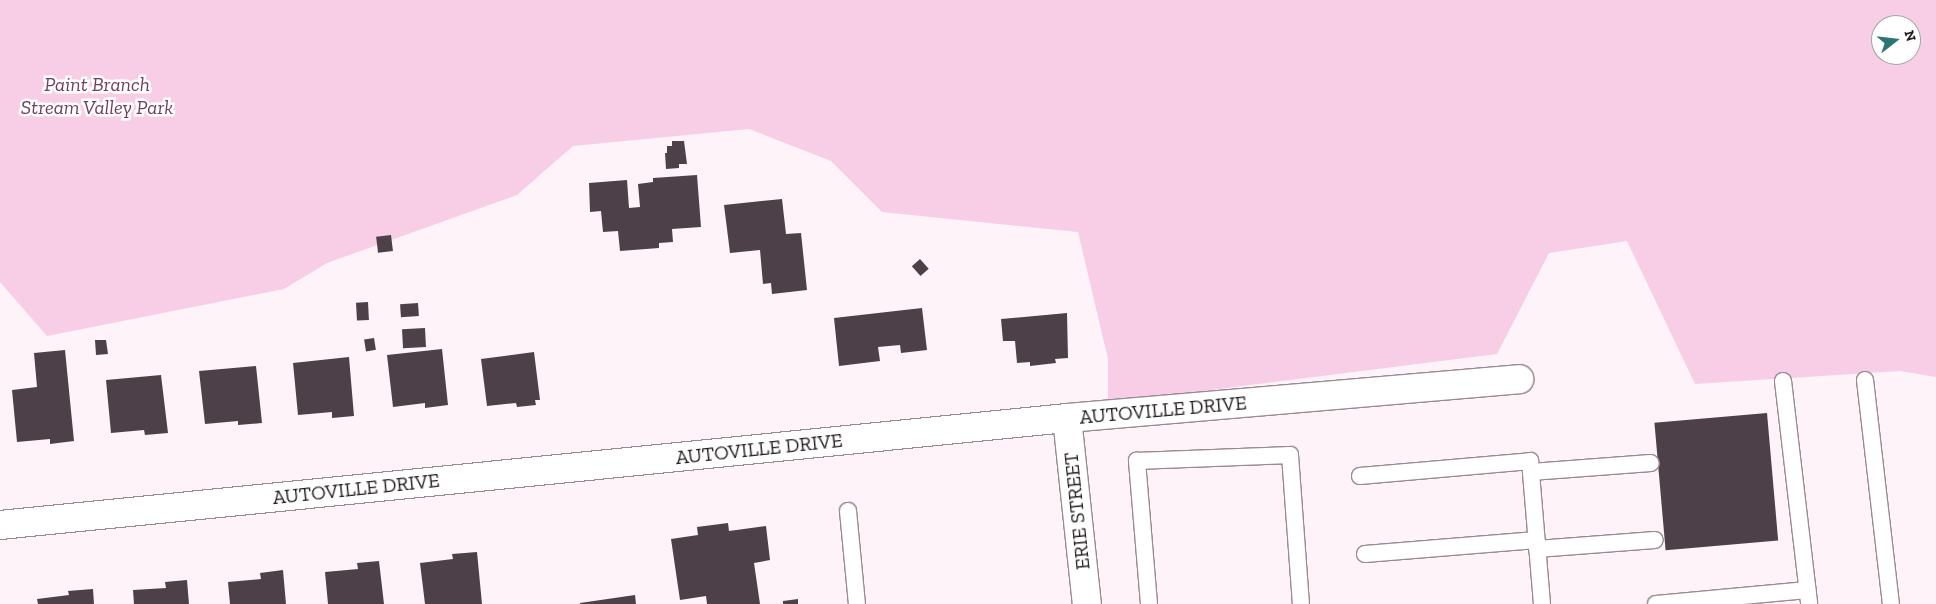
<!DOCTYPE html>
<html>
<head>
<meta charset="utf-8">
<style>
	body { margin:0 }
	#map { position:relative; width:1936px; height:604px; overflow:hidden; background:#fef3f9; font-family:"Zilla Slab",serif }
	div>[style] { position:absolute }
	.green>* { inset:0; background:#f7cee5 }
	.building>* { inset:0; background:#4e4048; transform-origin:0 0 }
	.roads { filter:drop-shadow(1px 0 #998992) drop-shadow(-1px 0 #998992) drop-shadow(0 1px #998992) drop-shadow(0 -1px #998992) }
	.service>* { height:16px; margin:-8px; padding:0 8px; transform-origin:8px; border-radius:8px; background:#fff }
	.minor>* { height:28px; margin:-14px; padding:0 14px; transform-origin:14px; border-radius:14px; background:#fff }
	span { translate:-50% -50%; white-space:nowrap; text-align:center; line-height:1.15; -webkit-text-stroke:5px #fff; paint-order:stroke }
	.park-label { font-size:20px; color:#723d5e; font-style:italic }
	.street-label { font-size:20px; color:#211b1f }
	.north { position:absolute; left:1871px; top:15px; width:50px; height:50px; box-sizing:border-box; background:#fff; border:1px solid #a6a4a5; border-radius:50%; rotate:74deg; font-size:14px; font-weight:700; line-height:20px; text-align:center; color:#211b1f }
	.north::after { content:''; display:block; margin:auto; width:18px; height:22px; background:#2b7574; clip-path:polygon(50% 0,100% 100%,50% 72%,0 100%) }
</style>
</head>
<body>
<div id="map">
	<div class="green">
		<div style="clip-path:polygon(evenodd,0 0,1936px 0,1936px 377px,1900px 371px,1695px 384px,1627px 241px,1549px 253px,1497px 354px,1108px 403px,1108px 359px,1078px 232px,882px 212px,831px 161px,749px 129px,573px 146px,517px 195px,327px 263px,284px 289px,47px 336px,0 282px,0 0,1881px 25px,1911px 25px,1911px 55px,1881px 55px,1881px 25px)"></div>
	</div>
	<div class="building">
		<div style="clip-path:polygon(672px 141px,684px 141px,687px 164px,679px 164px,679px 168px,666px 169px,665px 153px,667px 153px,667px 146px,672px 146px)"></div>
		<div style="clip-path:polygon(697px 175px,701px 227px,672px 229px,673px 242px,659px 243px,659px 248px,620px 251px,618px 231px,603px 232px,601px 211px,590px 212px,589px 183px,627px 180px,629px 208px,640px 207px,638px 184px,653px 182px,653px 178px)"></div>
		<div style="clip-path:polygon(782px 199px,786px 234px,801px 233px,807px 290px,772px 294px,771px 283px,763px 284px,760px 250px,730px 253px,724px 205px)"></div>
		<div style="left:391px;top:235px;width:16px;height:15px;rotate:83deg"></div>
		<div style="left:920px;top:259px;width:13px;height:11px;rotate:48deg"></div>
		<div style="left:368px;top:302px;width:18px;height:12px;rotate:87deg"></div>
		<div style="left:418px;top:303px;width:13px;height:18px;rotate:86deg"></div>
		<div style="clip-path:polygon(922px 308px,927px 350px,901px 353px,900px 345px,878px 347px,880px 361px,839px 366px,834px 318px)"></div>
		<div style="clip-path:polygon(1067px 313px,1068px 358px,1055px 359px,1056px 363px,1030px 366px,1030px 362px,1017px 363px,1015px 341px,1003px 341px,1001px 319px)"></div>
		<div style="left:425px;top:328px;width:19px;height:23px;rotate:87deg"></div>
		<div style="left:374px;top:338px;width:12px;height:10px;rotate:81deg"></div>
		<div style="clip-path:polygon(95px 340px,106px 340px,108px 354px,96px 355px)"></div>
		<div style="clip-path:polygon(442px 349px,448px 405px,425px 408px,425px 403px,393px 407px,387px 355px)"></div>
		<div style="clip-path:polygon(65px 350px,74px 441px,50px 444px,50px 439px,17px 442px,12px 390px,37px 387px,34px 353px)"></div>
		<div style="clip-path:polygon(534px 352px,540px 400px,535px 400px,536px 405px,517px 407px,516px 403px,487px 406px,481px 359px)"></div>
		<div style="clip-path:polygon(349px 357px,354px 416px,332px 418px,332px 412px,298px 415px,293px 363px)"></div>
		<div style="clip-path:polygon(256px 366px,262px 423px,238px 425px,238px 421px,205px 424px,199px 371px)"></div>
		<div style="clip-path:polygon(161px 375px,168px 433px,145px 435px,144px 430px,111px 433px,106px 380px)"></div>
		<div style="left:1767px;top:413px;width:128px;height:113px;rotate:85deg"></div>
		<div style="clip-path:polygon(728px 523px,729px 531px,766px 526px,770px 560px,754px 563px,760px 604px,707px 604px,706px 596px,680px 600px,671px 539px,698px 535px,697px 527px)"></div>
		<div style="clip-path:polygon(477px 552px,482px 604px,425px 604px,420px 563px,453px 559px,452px 554px)"></div>
		<div style="clip-path:polygon(379px 561px,384px 604px,328px 604px,325px 572px,358px 569px,357px 563px)"></div>
		<div style="clip-path:polygon(283px 570px,286px 604px,230px 604px,228px 582px,261px 579px,260px 573px)"></div>
		<div style="clip-path:polygon(187px 580px,189px 604px,134px 604px,133px 590px,166px 588px,165px 582px)"></div>
		<div style="clip-path:polygon(93px 589px,94px 604px,38px 604px,37px 599px,69px 595px,68px 591px)"></div>
		<div style="clip-path:polygon(635px 595px,636px 604px,580px 604px,580px 603px)"></div>
		<div style="clip-path:polygon(798px 599px,798px 604px,783px 604px,783px 601px)"></div>
	</div>
	<div class="roads">
		<div class="service">
			<div style="left:1865px;top:380px;width:226px;rotate:83.4deg"></div>
			<div style="left:1783px;top:381px;width:225px;rotate:83.3deg"></div>
			<div style="left:1531px;top:472px;width:120px;rotate:-4.3deg"></div>
			<div style="left:1360px;top:476px;width:171px;rotate:-5deg"></div>
			<div style="left:1530px;top:461px;width:144px;rotate:85.2deg"></div>
			<div style="left:848px;top:511px;width:93px;rotate:84.5deg"></div>
			<div style="left:1537px;top:549px;width:118px;rotate:-4.4deg"></div>
			<div style="left:1365px;top:554px;width:172px;rotate:-4.7deg"></div>
			<div style="left:1149px;top:604px;width:144px;rotate:-94.8deg"></div>
			<div style="left:1137px;top:461px;width:153px;rotate:-2.2deg"></div>
			<div style="left:1290px;top:455px;width:149px;rotate:85.8deg"></div>
			<div style="left:1656px;top:604px;width:152px;rotate:-5.3deg"></div>
		</div>
		<div class="minor">
			<div style="left:1067px;top:418px;width:187px;rotate:83.9deg"></div>
			<div style="left:0;top:525px;width:1072px;rotate:-5.73deg"></div>
			<div style="left:1067px;top:418px;width:454px;rotate:-4.9deg"></div>
		</div>
	</div>
	<div class="park-label">
		<span style="left:97px;top:96px">Paint Branch<br>Stream Valley Park</span>
	</div>
	<div class="street-label">
		<span style="left:1163px;top:410px;rotate:-5deg">AUTOVILLE DRIVE</span>
		<span style="left:759px;top:449px;rotate:-6deg">AUTOVILLE DRIVE</span>
		<span style="left:356px;top:489px;rotate:-6deg">AUTOVILLE DRIVE</span>
		<span style="left:1077px;top:511px;rotate:-96deg">ERIE STREET</span>
	</div>
	<div class="north">N</div>
</div>
</body>
</html>
